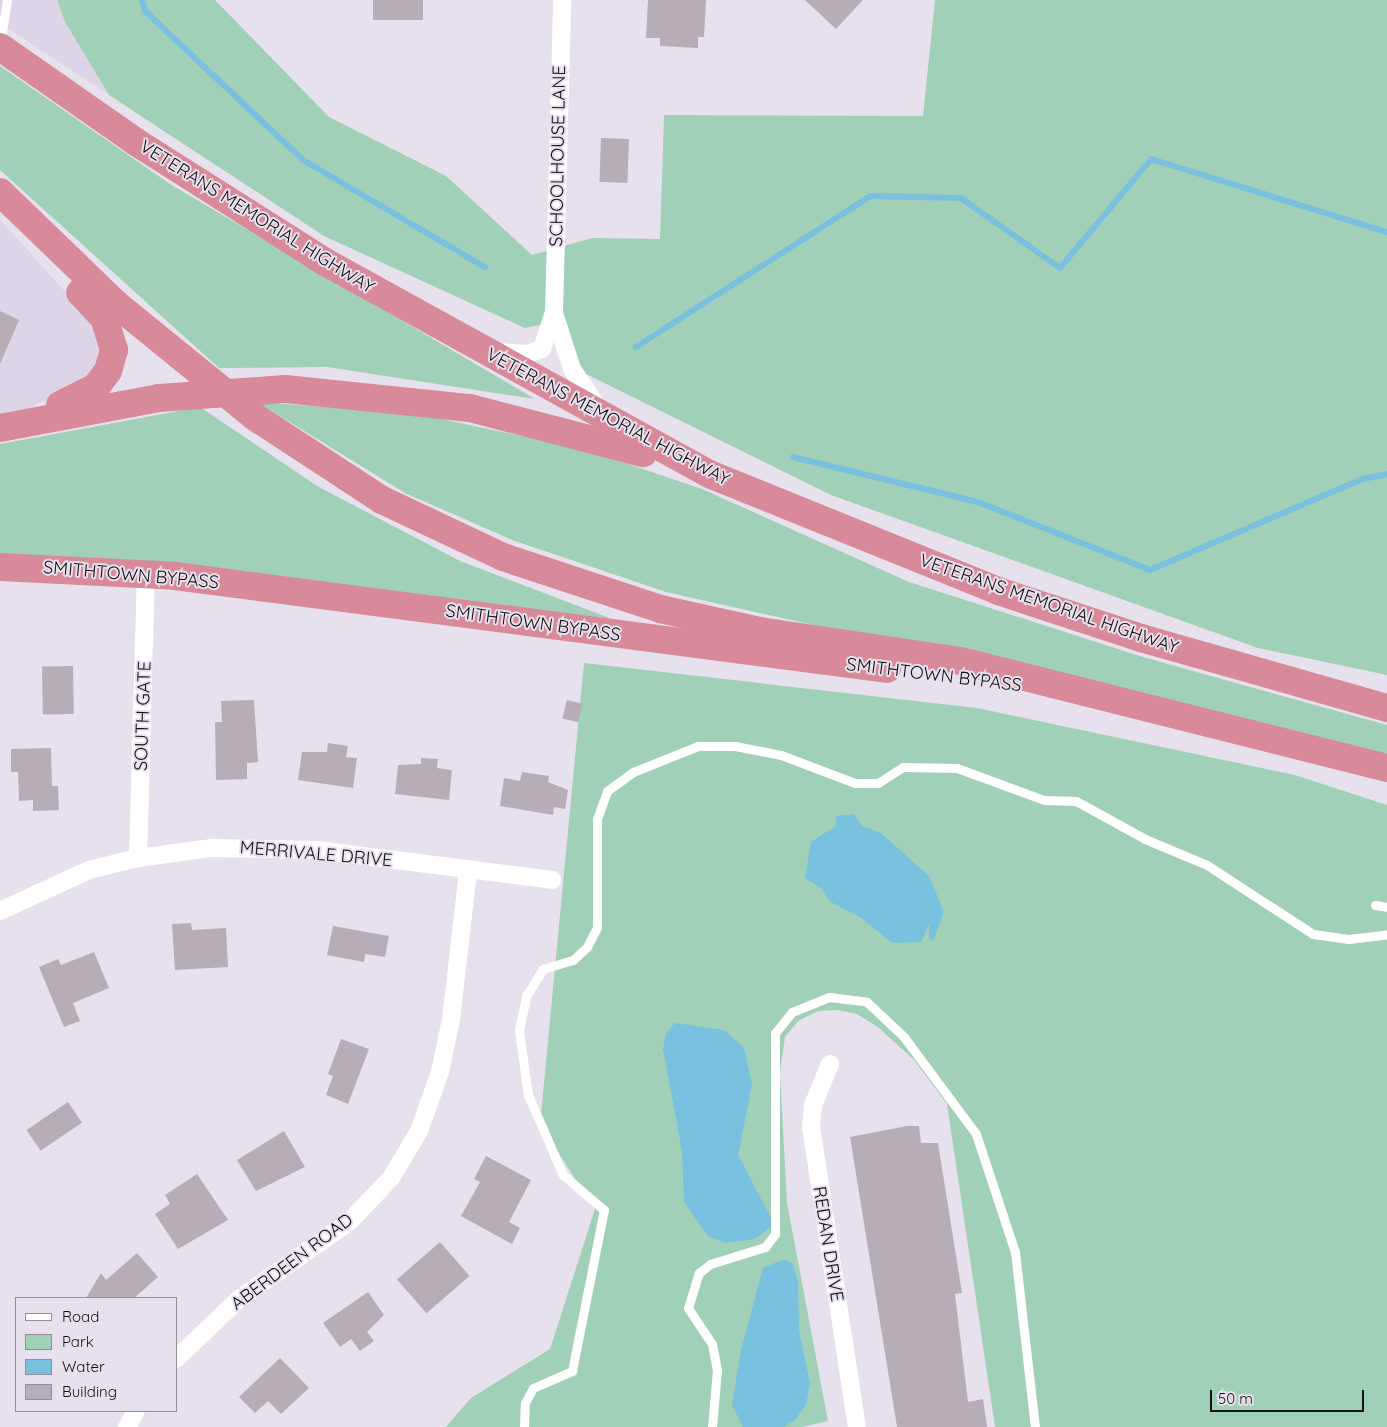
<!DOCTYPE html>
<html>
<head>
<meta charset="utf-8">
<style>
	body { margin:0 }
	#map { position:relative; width:1387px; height:1427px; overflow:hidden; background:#e7e1ed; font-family:Quicksand,sans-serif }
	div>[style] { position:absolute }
	.built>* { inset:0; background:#ddd4e7 }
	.green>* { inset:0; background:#a0d0b7 }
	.water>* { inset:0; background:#7ac0df }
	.stream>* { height:6px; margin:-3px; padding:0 3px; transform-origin:3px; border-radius:3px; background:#7ac0df }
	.building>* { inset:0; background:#b7adb6; transform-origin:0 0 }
	.service>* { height:9px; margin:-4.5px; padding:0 4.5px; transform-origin:4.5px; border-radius:4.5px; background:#fff }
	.minor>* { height:18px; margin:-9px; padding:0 9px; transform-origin:9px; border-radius:9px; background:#fff }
	.trunk>* { height:28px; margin:-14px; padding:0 14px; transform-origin:14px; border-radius:14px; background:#d88a9a }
	span { translate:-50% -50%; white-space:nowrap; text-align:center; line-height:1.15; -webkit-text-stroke:4px #e7e1ed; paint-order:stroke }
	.street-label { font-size:18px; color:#121014 }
	.legend { position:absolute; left:15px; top:1297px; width:162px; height:115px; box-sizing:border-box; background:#e7e1ed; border:1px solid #928d96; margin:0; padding:6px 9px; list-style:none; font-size:15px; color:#121014 }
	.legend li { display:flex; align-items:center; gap:10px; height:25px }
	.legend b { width:25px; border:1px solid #928d96 }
	.scale { position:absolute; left:1210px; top:1390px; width:154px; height:22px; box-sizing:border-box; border:2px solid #121014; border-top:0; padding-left:6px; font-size:15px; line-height:18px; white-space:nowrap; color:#121014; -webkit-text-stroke:4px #e7e1ed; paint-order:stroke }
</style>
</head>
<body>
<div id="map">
	<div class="built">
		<div style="clip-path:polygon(0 0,57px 0,65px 22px,109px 95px,0 23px)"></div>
		<div style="clip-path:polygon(0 219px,100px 331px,104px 358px,98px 375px,0 422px)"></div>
	</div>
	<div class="green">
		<div style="clip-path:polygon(57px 0,215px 0,329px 117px,446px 176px,532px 255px,592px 238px,660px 239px,664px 115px,923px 116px,935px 0,1387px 0,1387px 675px,1258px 648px,831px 495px,584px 373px,560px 321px,525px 328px,324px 236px,109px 95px,65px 22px)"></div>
		<div style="clip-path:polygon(0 66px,170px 184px,535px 399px,327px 367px,219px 368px,0 170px)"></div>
		<div style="clip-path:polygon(257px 402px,417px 414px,584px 449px,702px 489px,909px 582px,1143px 657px,1387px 725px,1387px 754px,666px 592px,512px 540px,405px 493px)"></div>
		<div style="clip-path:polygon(200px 407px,317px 486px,460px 561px,612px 619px,152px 563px,0 557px,0 444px)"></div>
		<div style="clip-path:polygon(584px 663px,977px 708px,1295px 775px,1387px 805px,1387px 1427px,995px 1427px,947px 1104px,914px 1060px,879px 1028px,857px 1014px,838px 1010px,818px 1011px,798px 1021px,785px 1037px,780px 1072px,787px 1203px,828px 1421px,802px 1427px,446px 1427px,471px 1398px,550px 1349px,595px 1209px,540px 1125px)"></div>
	</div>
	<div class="water">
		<div style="clip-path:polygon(854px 814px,862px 826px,881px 833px,929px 876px,944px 912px,933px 941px,929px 939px,929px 924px,921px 942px,892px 943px,860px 917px,829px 901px,822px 889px,805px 878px,811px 842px,836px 826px,836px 816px)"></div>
		<div style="clip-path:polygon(675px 1023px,724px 1030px,744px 1048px,752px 1084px,738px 1155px,774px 1224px,755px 1239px,725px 1243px,708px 1236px,684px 1202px,682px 1151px,663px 1049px,666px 1033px)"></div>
		<div style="clip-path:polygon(784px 1259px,792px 1263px,798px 1281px,799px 1331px,810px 1383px,806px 1405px,795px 1420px,784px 1427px,743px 1427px,732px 1405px,741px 1350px,763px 1268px)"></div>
	</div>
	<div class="stream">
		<div style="left:142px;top:0;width:11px;rotate:75deg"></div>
		<div style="left:145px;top:11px;width:217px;rotate:43.3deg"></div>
		<div style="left:303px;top:160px;width:211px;rotate:30.5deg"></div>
		<div style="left:636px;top:347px;width:278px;rotate:-32.8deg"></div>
		<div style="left:870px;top:196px;width:91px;rotate:1.3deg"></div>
		<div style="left:961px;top:198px;width:121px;rotate:35.3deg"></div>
		<div style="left:1060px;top:268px;width:142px;rotate:-50.1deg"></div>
		<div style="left:1151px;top:159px;width:247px;rotate:17.2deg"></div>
		<div style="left:793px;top:457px;width:190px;rotate:13.7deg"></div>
		<div style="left:978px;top:502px;width:185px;rotate:21.6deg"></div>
		<div style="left:1150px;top:570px;width:231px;rotate:-23.2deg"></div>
		<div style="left:1362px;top:479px;width:25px;rotate:-11deg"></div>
	</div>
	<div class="building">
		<div style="left:373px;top:0;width:50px;height:20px"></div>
		<div style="clip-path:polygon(648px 0,706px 0,704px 37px,698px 37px,698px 48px,660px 46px,660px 38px,646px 38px)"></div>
		<div style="clip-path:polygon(805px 0,863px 0,836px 29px)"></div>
		<div style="left:601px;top:138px;width:28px;height:44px;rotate:2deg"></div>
		<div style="clip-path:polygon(0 311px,19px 320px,0 364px)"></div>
		<div style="left:73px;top:666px;width:48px;height:31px;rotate:89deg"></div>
		<div style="clip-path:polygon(254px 700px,258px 762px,247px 763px,247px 779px,216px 780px,215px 722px,222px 722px,221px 701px)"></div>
		<div style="left:567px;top:700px;width:16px;height:19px;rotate:14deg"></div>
		<div style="clip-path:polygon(328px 743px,348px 746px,346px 757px,357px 758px,353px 788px,298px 780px,302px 752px,327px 752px)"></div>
		<div style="clip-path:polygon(51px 748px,52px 786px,58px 786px,59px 810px,33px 811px,33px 800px,19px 801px,18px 772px,11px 772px,11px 749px)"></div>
		<div style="clip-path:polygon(421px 758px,438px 759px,437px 768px,452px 770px,449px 800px,395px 794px,398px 765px,421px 764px)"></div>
		<div style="clip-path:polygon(522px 772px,549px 776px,548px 782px,568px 790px,565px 809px,554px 807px,553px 815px,500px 806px,504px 778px,520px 781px)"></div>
		<div style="clip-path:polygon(191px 923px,192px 930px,226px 928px,228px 967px,175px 970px,172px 924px)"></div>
		<div style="clip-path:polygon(333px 926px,389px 936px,385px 957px,365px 954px,364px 962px,327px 955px)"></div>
		<div style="clip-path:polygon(94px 952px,109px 988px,73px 1003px,80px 1021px,64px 1027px,39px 967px,58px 959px,61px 965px)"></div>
		<div style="clip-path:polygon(341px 1039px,369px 1049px,348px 1104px,326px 1095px,333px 1076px,328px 1074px)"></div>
		<div style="left:68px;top:1102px;width:25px;height:50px;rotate:56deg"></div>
		<div style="clip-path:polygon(907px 1126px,919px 1126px,921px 1143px,938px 1143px,962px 1293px,955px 1294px,968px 1402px,983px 1399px,987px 1427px,897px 1427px,850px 1137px)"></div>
		<div style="clip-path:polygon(284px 1131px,305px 1167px,256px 1191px,237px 1160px)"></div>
		<div style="clip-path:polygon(486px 1156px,531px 1180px,509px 1222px,520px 1228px,512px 1244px,461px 1216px,480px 1182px,474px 1179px)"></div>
		<div style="clip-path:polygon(197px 1174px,228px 1220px,178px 1249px,155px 1214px,170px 1204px,165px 1195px)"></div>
		<div style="left:440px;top:1242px;width:45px;height:57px;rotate:49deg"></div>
		<div style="clip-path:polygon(137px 1253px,158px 1277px,134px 1298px,86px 1298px,101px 1273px,106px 1280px)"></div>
		<div style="clip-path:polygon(368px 1292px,384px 1315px,367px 1332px,374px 1341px,360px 1351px,351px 1339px,340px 1347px,323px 1323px)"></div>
		<div style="clip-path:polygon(280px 1358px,309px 1388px,281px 1414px,268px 1401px,255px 1413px,239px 1397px)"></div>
	</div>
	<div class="service">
		<div style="left:0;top:44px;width:45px;rotate:-81deg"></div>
		<div style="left:1375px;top:905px;width:12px;rotate:9deg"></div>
		<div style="left:524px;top:1427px;width:24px;rotate:-88deg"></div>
		<div style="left:525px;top:1403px;width:17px;rotate:-62deg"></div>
		<div style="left:533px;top:1388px;width:43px;rotate:-23.6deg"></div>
		<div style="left:572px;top:1371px;width:164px;rotate:-78.8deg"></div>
		<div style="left:604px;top:1210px;width:54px;rotate:-139.5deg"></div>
		<div style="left:563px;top:1175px;width:87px;rotate:-113.6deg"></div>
		<div style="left:528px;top:1095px;width:66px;rotate:-97.9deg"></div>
		<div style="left:519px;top:1030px;width:35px;rotate:-78deg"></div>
		<div style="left:526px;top:996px;width:32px;rotate:-58deg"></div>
		<div style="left:543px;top:969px;width:31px;rotate:-17deg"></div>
		<div style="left:573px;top:960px;width:19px;rotate:-43deg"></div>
		<div style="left:587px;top:947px;width:22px;rotate:-63deg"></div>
		<div style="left:597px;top:927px;width:108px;rotate:-90deg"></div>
		<div style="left:597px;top:819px;width:30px;rotate:-70deg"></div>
		<div style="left:607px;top:791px;width:32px;rotate:-36deg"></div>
		<div style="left:633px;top:772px;width:70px;rotate:-21.8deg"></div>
		<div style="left:698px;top:746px;width:37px"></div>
		<div style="left:735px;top:746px;width:47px;rotate:11.1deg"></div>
		<div style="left:781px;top:755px;width:79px;rotate:20.7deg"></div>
		<div style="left:855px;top:783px;width:23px"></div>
		<div style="left:878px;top:783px;width:30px;rotate:-33deg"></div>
		<div style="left:903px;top:767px;width:54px;rotate:1.1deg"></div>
		<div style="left:957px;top:768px;width:93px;rotate:20.2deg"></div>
		<div style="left:1044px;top:800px;width:32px;rotate:2deg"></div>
		<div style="left:1076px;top:801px;width:79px;rotate:28.8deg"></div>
		<div style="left:1145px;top:839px;width:67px;rotate:22.8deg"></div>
		<div style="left:1207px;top:865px;width:126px;rotate:33.1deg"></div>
		<div style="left:1313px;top:934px;width:36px;rotate:8deg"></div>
		<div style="left:1349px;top:939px;width:38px;rotate:-7deg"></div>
		<div style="left:712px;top:1427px;width:57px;rotate:-85deg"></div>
		<div style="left:717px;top:1370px;width:26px;rotate:-101deg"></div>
		<div style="left:712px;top:1344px;width:43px;rotate:-123.7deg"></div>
		<div style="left:688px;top:1308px;width:37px;rotate:-73deg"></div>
		<div style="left:699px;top:1273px;width:14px;rotate:-39deg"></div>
		<div style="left:710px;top:1264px;width:58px;rotate:-17.2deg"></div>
		<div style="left:765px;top:1247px;width:16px;rotate:-52deg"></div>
		<div style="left:775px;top:1234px;width:201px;rotate:-90deg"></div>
		<div style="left:775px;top:1033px;width:27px;rotate:-51deg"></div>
		<div style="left:792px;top:1012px;width:40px;rotate:-22deg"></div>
		<div style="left:829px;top:997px;width:38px;rotate:7deg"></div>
		<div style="left:867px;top:1002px;width:51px;rotate:43.4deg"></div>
		<div style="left:904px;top:1037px;width:121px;rotate:53.4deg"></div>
		<div style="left:976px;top:1134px;width:124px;rotate:71.7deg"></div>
		<div style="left:1015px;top:1252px;width:176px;rotate:83.5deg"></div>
	</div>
	<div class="minor">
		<div style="left:555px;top:316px;width:56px;rotate:72.2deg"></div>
		<div style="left:572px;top:369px;width:50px;rotate:56.3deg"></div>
		<div style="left:498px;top:352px;width:30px;rotate:4deg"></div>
		<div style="left:528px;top:354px;width:15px;rotate:-20deg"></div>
		<div style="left:542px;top:349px;width:38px;rotate:-72deg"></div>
		<div style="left:554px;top:313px;width:313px;rotate:-88.5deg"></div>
		<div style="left:138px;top:858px;width:284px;rotate:-88.4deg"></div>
		<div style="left:0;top:911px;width:98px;rotate:-24.7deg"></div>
		<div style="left:89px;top:870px;width:50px;rotate:-13.8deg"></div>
		<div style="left:138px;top:858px;width:75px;rotate:-7.7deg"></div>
		<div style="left:212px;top:848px;width:104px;rotate:1.1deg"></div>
		<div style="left:316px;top:850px;width:238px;rotate:7.2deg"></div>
		<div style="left:830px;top:1064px;width:44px;rotate:112.5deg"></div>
		<div style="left:813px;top:1105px;width:22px;rotate:95deg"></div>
		<div style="left:811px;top:1127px;width:304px;rotate:81.3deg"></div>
		<div style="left:176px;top:1359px;width:87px;rotate:-43.6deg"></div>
		<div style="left:239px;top:1299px;width:134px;rotate:-35deg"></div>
		<div style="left:349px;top:1222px;width:61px;rotate:-46.3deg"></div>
		<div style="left:391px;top:1178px;width:55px;rotate:-59.2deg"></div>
		<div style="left:419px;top:1131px;width:63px;rotate:-70.4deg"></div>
		<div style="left:440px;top:1072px;width:53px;rotate:-78.1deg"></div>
		<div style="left:451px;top:1020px;width:151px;rotate:-83.5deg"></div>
		<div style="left:127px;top:1427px;width:18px;rotate:-61deg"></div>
	</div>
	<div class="trunk">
		<div style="left:0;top:47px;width:166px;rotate:34.9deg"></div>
		<div style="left:136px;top:142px;width:226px;rotate:32.4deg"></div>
		<div style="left:327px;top:263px;width:436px;rotate:28.9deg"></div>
		<div style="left:709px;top:474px;width:312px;rotate:22deg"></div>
		<div style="left:998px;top:591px;width:151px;rotate:18.2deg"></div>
		<div style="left:1141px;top:638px;width:256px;rotate:15.9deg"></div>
		<div style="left:0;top:192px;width:161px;rotate:44deg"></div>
		<div style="left:116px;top:304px;width:179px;rotate:39.1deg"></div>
		<div style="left:255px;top:417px;width:152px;rotate:33.2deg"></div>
		<div style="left:382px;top:500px;width:134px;rotate:25.2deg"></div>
		<div style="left:503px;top:557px;width:165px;rotate:18.3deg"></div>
		<div style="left:660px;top:609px;width:102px;rotate:12.4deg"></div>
		<div style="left:760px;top:631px;width:203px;rotate:8.5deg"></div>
		<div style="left:961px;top:661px;width:439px;rotate:14.1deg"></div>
		<div style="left:60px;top:405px;width:40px;rotate:-26.6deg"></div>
		<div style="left:96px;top:387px;width:20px;rotate:-53deg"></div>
		<div style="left:108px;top:371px;width:22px;rotate:-74deg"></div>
		<div style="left:114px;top:350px;width:34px;rotate:-107deg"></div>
		<div style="left:104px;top:318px;width:35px;rotate:-133deg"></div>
		<div style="left:0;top:428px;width:162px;rotate:-10.7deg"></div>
		<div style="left:159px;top:398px;width:126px;rotate:-4.1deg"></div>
		<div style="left:285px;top:389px;width:186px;rotate:5.9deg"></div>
		<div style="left:470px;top:408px;width:179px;rotate:14.6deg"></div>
		<div style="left:0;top:567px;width:175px;rotate:2.9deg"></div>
		<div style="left:175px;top:576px;width:718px;rotate:7.44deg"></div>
	</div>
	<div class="street-label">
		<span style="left:558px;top:156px;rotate:-89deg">SCHOOLHOUSE LANE</span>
		<span style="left:257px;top:217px;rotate:32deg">VETERANS MEMORIAL HIGHWAY</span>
		<span style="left:608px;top:417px;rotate:28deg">VETERANS MEMORIAL HIGHWAY</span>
		<span style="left:131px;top:575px;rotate:5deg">SMITHTOWN BYPASS</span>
		<span style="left:1049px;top:604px;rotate:19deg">VETERANS MEMORIAL HIGHWAY</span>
		<span style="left:533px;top:623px;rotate:8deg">SMITHTOWN BYPASS</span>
		<span style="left:934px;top:675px;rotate:7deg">SMITHTOWN BYPASS</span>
		<span style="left:143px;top:716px;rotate:-88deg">SOUTH GATE</span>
		<span style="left:316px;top:854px;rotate:5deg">MERRIVALE DRIVE</span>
		<span style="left:828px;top:1244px;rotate:81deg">REDAN DRIVE</span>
		<span style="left:292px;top:1262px;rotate:-37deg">ABERDEEN ROAD</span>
	</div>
	<ul class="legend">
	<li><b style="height:6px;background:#fff"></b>Road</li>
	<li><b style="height:14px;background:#a0d0b7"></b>Park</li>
	<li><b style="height:14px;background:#7ac0df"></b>Water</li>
	<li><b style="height:14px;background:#b7adb6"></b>Building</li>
	</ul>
	<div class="scale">50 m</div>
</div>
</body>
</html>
